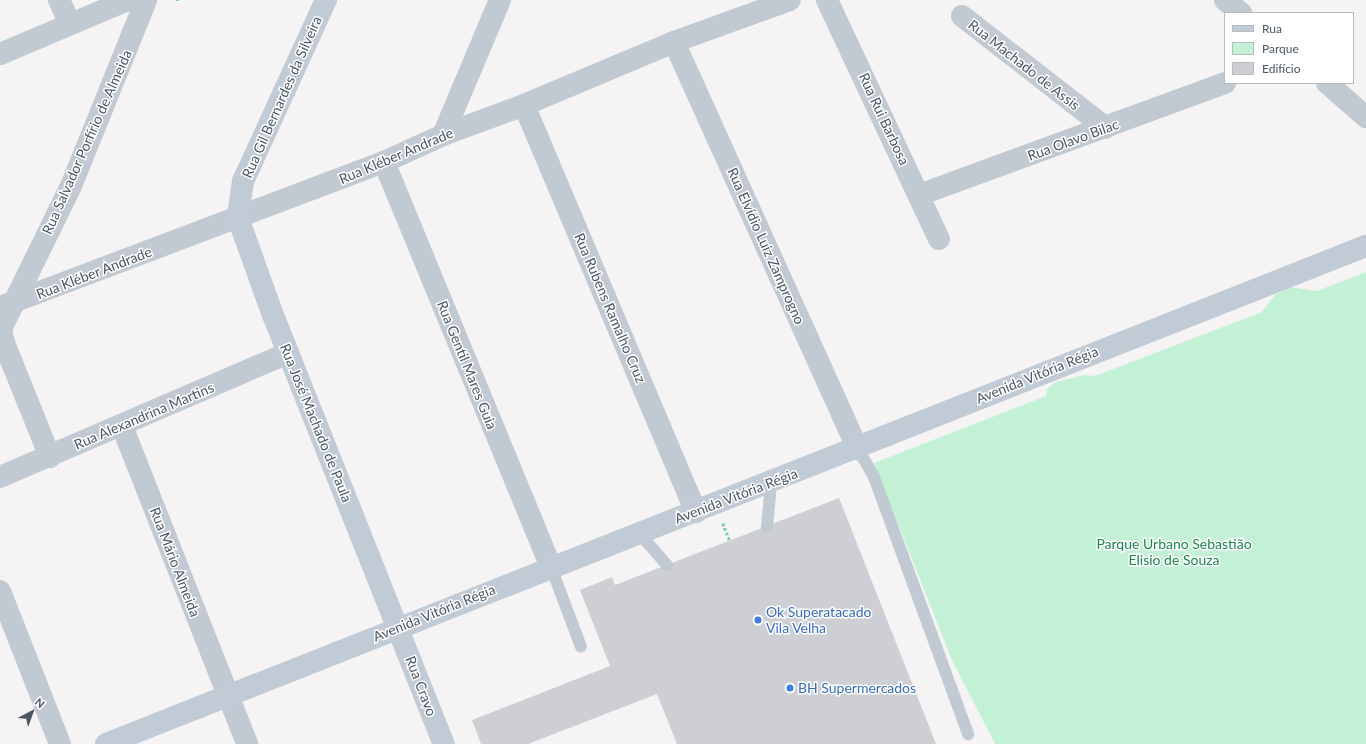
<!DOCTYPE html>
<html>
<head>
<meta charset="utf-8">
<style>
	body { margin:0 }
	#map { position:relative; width:1366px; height:744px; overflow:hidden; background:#f5f3f3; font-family:Lato,sans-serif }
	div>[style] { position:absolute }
	.green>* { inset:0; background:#c3f1d5 }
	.building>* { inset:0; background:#cdcfd5 }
	.path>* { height:2.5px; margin-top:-1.25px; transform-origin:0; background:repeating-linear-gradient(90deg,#7ad0a6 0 3px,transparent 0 5px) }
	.lane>* { height:12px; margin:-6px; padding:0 6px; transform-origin:6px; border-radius:6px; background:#c1cad2 }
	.street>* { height:22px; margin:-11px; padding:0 11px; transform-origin:11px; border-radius:11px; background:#c1cad2 }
	.secondary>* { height:22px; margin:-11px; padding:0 11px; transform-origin:11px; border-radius:11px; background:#c1cbd6 }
	.dots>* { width:11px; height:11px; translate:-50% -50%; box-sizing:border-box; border:2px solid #fff; border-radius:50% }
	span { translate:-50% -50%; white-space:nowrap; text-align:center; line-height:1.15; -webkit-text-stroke:3px #fff; paint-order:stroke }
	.street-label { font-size:14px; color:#4a5661 }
	.park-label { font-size:14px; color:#17864f }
	.shop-label { font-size:14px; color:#366cbe }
	.left { translate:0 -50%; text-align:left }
	.legend { position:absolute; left:1224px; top:12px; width:130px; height:72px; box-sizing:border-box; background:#fff; border:1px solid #b7bbc0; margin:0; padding:5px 7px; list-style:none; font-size:12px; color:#4a5661 }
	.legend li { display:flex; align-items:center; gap:8px; height:20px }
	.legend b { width:20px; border:1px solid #b7bbc0 }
	.north { position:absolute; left:12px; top:692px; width:40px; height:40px; -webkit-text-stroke:3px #fff; paint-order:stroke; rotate:41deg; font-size:11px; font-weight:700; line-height:16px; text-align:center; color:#4a5661 }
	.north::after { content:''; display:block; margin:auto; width:14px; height:18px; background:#4a5661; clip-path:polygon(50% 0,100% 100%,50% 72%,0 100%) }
</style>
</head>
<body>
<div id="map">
	<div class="green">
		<div style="clip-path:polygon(1366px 272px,1366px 744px,995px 744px,952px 660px,874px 463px,1046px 396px,1047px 389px,1056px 382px,1084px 375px,1095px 376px,1262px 312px,1275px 295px,1289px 287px,1317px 291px)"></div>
	</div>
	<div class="building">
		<div style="clip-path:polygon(839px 498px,936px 744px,677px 744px,657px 694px,528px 744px,481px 744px,472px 720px,610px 666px,580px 590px,612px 577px,615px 585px)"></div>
	</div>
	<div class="path">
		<div style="left:176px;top:0;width:4px"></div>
		<div style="left:723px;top:523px;width:19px;rotate:69deg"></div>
	</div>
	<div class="lane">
		<div style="left:858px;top:449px;width:32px;rotate:60deg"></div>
		<div style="left:874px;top:477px;width:274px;rotate:69.9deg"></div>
		<div style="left:767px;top:527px;width:44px;rotate:-84.8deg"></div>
		<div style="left:639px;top:533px;width:43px;rotate:48.8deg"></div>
		<div style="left:551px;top:567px;width:85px;rotate:69.4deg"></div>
	</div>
	<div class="street">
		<div style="left:59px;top:0;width:26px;rotate:65deg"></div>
		<div style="left:827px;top:0;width:264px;rotate:64.9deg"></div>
		<div style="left:1225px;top:0;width:21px;rotate:39deg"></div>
		<div style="left:962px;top:16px;width:182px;rotate:37.9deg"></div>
		<div style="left:674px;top:42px;width:447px;rotate:65.7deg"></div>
		<div style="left:0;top:54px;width:139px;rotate:-22.9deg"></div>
		<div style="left:1327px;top:83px;width:52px;rotate:41.1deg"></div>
		<div style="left:524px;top:105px;width:442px;rotate:67.1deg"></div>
		<div style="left:443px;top:135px;width:147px;rotate:-67.1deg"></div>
		<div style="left:384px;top:162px;width:438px;rotate:67.6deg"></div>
		<div style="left:919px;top:195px;width:326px;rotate:-20.1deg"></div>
		<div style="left:0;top:307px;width:410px;rotate:-20.7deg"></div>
		<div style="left:384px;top:162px;width:65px;rotate:-24.6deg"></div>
		<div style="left:443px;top:135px;width:86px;rotate:-20.3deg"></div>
		<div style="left:524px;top:105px;width:163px;rotate:-22.8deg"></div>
		<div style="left:674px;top:42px;width:123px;rotate:-19.9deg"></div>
		<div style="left:122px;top:426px;width:342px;rotate:68.5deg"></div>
		<div style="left:50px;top:457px;width:123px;rotate:-112deg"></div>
		<div style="left:4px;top:343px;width:14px;rotate:-102deg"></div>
		<div style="left:1px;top:329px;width:159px;rotate:-63.9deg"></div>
		<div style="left:71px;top:186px;width:201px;rotate:-68deg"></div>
		<div style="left:0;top:477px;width:314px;rotate:-23.3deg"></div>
		<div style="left:0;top:591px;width:164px;rotate:68.6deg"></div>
	</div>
	<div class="secondary">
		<div style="left:326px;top:0;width:199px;rotate:114.6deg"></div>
		<div style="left:243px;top:181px;width:37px;rotate:98deg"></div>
		<div style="left:238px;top:218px;width:103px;rotate:70.2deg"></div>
		<div style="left:273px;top:315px;width:462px;rotate:68.3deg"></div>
		<div style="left:106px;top:744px;width:1355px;rotate:-21.57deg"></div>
	</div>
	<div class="dots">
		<div style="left:758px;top:620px;background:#3f7fe0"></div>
		<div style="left:790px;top:688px;background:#3f7fe0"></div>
	</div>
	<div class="street-label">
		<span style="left:1024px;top:65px;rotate:38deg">Rua Machado de Assis</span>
		<span style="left:282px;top:97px;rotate:-66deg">Rua Gil Bernardes da Silveira</span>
		<span style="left:884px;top:119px;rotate:65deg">Rua Rui Barbosa</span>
		<span style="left:1073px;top:140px;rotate:-20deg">Rua Olavo Bilac</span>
		<span style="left:87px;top:142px;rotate:-66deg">Rua Salvador Porfírio de Almeida</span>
		<span style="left:396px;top:156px;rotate:-23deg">Rua Kléber Andrade</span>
		<span style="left:766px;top:246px;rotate:66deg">Rua Elvídio Luiz Zamprogno</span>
		<span style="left:94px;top:273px;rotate:-21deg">Rua Kléber Andrade</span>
		<span style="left:610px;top:308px;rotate:67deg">Rua Rubens Ramalho Cruz</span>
		<span style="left:467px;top:365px;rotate:68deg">Rua Gentil Mares Guia</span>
		<span style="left:1037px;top:375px;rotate:-22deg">Avenida Vitória Régia</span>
		<span style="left:144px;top:416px;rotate:-23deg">Rua Alexandrina Martins</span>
		<span style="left:316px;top:423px;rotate:68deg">Rua José Machado de Paula</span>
		<span style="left:736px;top:496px;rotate:-21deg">Avenida Vitória Régia</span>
		<span style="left:175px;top:562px;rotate:69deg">Rua Mário Almeida</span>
		<span style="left:434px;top:613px;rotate:-22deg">Avenida Vitória Régia</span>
		<span style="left:421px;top:686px;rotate:69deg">Rua Cravo</span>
	</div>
	<div class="park-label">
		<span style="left:1174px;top:552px">Parque Urbano Sebastião<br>Elisio de Souza</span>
	</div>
	<div class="shop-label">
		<span class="left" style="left:766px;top:620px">Ok Superatacado<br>Vila Velha</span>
		<span class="left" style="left:798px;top:688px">BH Supermercados</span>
	</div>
	<ul class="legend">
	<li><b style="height:5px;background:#c1cbd6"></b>Rua</li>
	<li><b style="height:11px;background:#c3f1d5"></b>Parque</li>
	<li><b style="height:11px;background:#cdcfd5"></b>Edifício</li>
	</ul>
	<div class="north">N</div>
</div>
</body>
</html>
